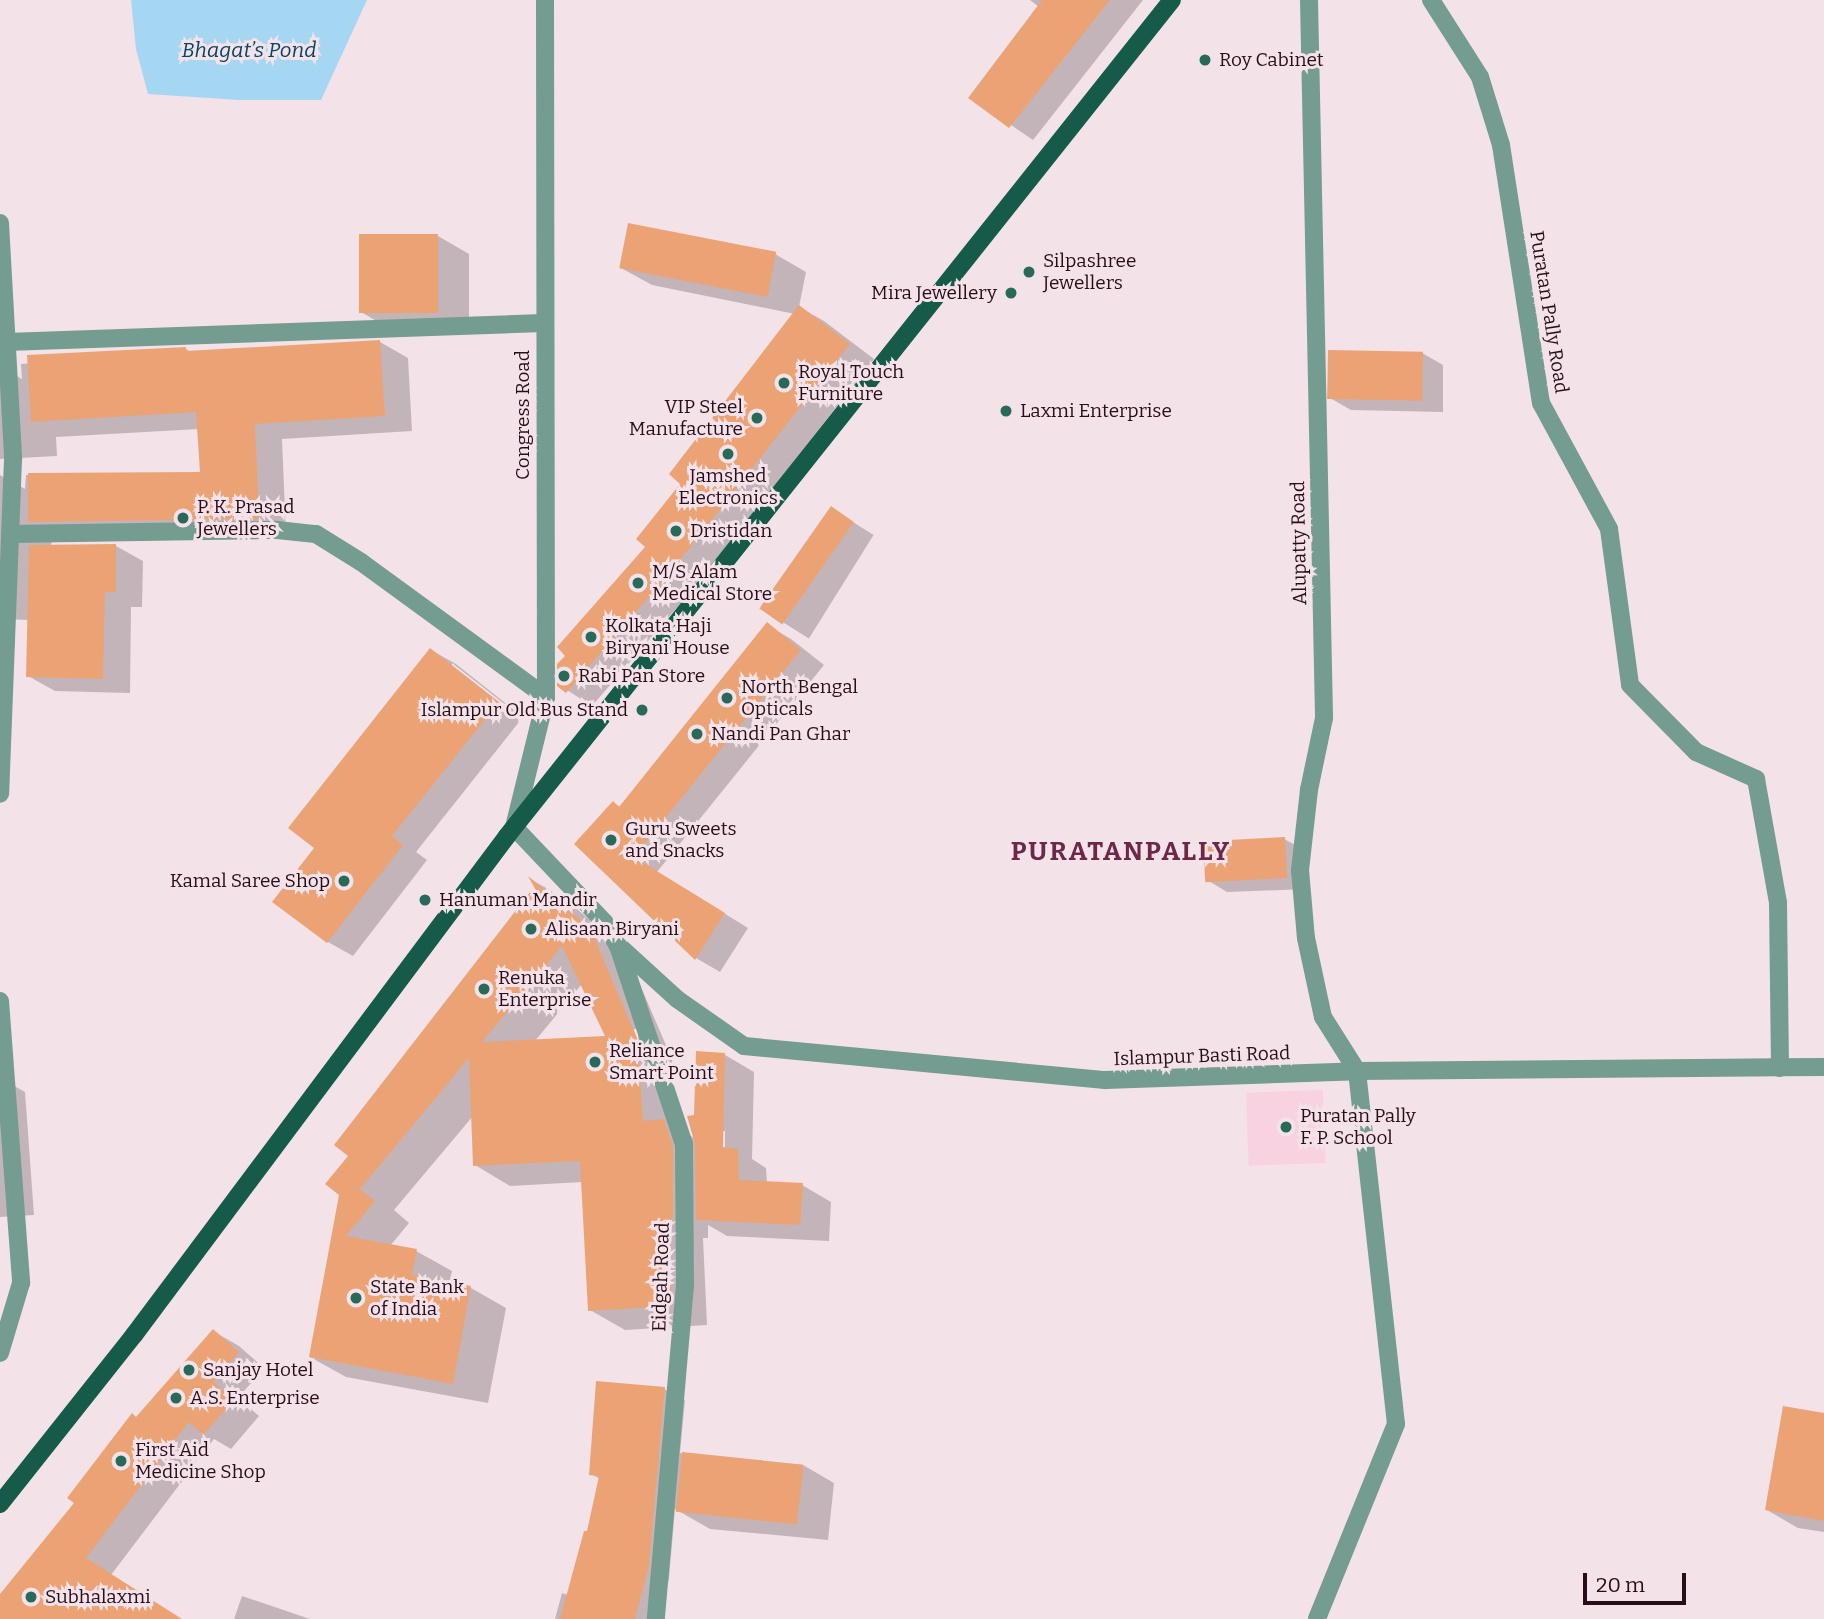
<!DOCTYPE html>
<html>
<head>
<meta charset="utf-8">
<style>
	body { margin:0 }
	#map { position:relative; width:1824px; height:1619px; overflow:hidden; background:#f4e2e9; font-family:Bitter,serif }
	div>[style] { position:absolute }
	.built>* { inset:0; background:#f8d2e0; transform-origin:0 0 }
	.water>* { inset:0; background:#a6d7f2 }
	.shadow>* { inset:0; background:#0003; transform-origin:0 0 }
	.building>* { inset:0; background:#eba375; transform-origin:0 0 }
	.minor>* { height:18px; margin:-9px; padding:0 9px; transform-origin:9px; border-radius:9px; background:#749c90 }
	.major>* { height:18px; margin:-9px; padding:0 9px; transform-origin:9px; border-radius:9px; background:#165a4a }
	.dots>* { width:19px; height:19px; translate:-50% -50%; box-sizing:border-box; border:4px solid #f4e2e9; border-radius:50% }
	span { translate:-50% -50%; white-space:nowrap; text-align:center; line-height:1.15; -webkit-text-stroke:6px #f4e2e9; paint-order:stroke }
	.poi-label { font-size:19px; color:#2a0d1a }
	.left { translate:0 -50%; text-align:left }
	.right { translate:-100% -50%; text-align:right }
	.street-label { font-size:19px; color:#2a0d1a }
	.water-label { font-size:21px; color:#054762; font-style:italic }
	.district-label { font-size:26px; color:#6d2849; font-weight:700; letter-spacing:2px }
	.scale { position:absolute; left:1583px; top:1573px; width:103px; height:32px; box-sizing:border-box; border:4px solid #2a0d1a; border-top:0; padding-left:9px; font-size:21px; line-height:24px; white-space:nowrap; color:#2a0d1a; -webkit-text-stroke:5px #f4e2e9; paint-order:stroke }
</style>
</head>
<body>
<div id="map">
	<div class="built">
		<div style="left:1323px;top:1090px;width:73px;height:77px;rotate:88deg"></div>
	</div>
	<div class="water">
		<div style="clip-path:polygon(131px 0,367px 0,321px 100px,239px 100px,148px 94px,136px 49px)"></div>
	</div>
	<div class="shadow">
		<div style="clip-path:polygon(1030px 0,1143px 0,1033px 140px,971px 98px,1039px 7px)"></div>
		<div style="clip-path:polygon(438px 236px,469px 254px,469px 330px,392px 330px,361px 312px)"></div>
		<div style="clip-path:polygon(775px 254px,806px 272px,799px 307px,824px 321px,874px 359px,698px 583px,592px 706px,559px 685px,647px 547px,683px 484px,795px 314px,652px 285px,621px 268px)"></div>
		<div style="clip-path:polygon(380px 342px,408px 358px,412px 431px,282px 439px,286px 534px,52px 537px,51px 547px,116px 546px,143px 561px,142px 607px,131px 607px,130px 693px,55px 691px,28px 676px,30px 620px,0 619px,0 475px,25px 489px,26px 475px,202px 474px,199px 429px,56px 437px,57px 456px,0 459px,0 366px,22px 379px,21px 364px,186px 349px,192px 353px)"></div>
		<div style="clip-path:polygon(1422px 353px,1443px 365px,1443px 412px,1351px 410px,1330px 398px)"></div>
		<div style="left:832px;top:509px;width:49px;height:122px;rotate:32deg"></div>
		<div style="clip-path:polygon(767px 625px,791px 639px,824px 665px,657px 872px,748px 928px,720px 972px,696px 958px,576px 844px,613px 803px,621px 807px)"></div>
		<div style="clip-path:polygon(evenodd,431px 650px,456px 664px,523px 717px,416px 852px,427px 860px,353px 956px,328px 942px,275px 901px,316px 847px,431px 650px,452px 663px,507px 706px,505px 708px,452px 667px,452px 663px)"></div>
		<div style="clip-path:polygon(1284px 839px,1305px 850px,1307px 889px,1227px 892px,1207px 880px)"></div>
		<div style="clip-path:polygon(evenodd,532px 880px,564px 898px,625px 950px,672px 1059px,677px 1128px,696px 1139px,696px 1117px,725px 1055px,754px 1072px,752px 1159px,766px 1168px,767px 1183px,802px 1185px,831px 1202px,829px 1241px,727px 1236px,708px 1225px,708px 1238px,703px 1238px,707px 1325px,625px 1330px,590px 1310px,583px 1182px,510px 1186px,475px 1165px,473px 1116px,394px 1210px,409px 1223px,390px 1246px,416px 1251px,452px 1271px,449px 1284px,471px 1288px,506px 1308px,488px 1403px,346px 1377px,310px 1357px,350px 1155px,536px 887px,532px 880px,582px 984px,608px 1038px,535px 1041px,582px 984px,532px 880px,634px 1029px,638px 1029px,639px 1052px,636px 1048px,634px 1029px,532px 880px,722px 1131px,725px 1131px,725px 1156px,721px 1156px,722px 1131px)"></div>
		<div style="clip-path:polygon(0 1078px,25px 1092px,34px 1215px,0 1217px)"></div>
		<div style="clip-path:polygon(213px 1331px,239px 1346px,264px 1368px,238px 1398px,259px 1416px,231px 1449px,214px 1439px,111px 1575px,181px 1619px,11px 1619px,0 1610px,0 1597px,76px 1503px,137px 1419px)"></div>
		<div style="clip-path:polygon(664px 1389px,685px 1400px,680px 1453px,803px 1465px,834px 1483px,828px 1540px,710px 1529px,675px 1509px,669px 1579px,658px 1619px,555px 1619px,562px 1593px,568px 1595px,588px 1534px,600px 1479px,591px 1474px)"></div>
		<div style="clip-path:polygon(1824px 1415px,1824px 1532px,1798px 1528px,1767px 1510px)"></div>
		<div style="clip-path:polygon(242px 1596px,310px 1619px,234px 1619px)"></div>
	</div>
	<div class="building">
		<div style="clip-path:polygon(1042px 0,1110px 0,1009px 128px,968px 98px)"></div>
		<div style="left:628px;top:223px;width:151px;height:46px;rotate:11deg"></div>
		<div style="left:359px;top:234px;width:79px;height:79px"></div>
		<div style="clip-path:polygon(799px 305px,850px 344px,673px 569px,566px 693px,557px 686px,557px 664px,565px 656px,557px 647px,645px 547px,636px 539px,680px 484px,669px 474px)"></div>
		<div style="clip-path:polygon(380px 340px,385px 416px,255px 424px,259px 519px,28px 522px,28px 473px,200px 472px,196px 412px,31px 422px,27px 355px,186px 347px,186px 351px)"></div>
		<div style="left:1328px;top:350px;width:95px;height:49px;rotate:1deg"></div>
		<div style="left:831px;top:506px;width:28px;height:125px;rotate:35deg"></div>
		<div style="clip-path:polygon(116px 544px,116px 592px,105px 592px,103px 679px,26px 677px,29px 545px)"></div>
		<div style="clip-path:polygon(767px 622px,801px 650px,634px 857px,725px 913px,695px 960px,574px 844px,613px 801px,619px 807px)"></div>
		<div style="clip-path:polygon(430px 648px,499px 702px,392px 836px,403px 845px,327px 943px,272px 902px,314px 848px,288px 828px)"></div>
		<div style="left:1285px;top:837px;width:41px;height:82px;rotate:87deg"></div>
		<div style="clip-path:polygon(evenodd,528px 876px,590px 928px,637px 1038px,643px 1121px,664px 1119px,673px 1146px,673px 1219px,668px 1219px,672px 1306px,588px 1311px,580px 1161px,473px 1166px,469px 1058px,360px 1189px,375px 1201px,346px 1236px,417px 1249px,412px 1275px,471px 1286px,453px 1384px,309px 1357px,339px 1195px,325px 1184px,348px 1156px,334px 1145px,534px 887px,528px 876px,562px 946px,605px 1036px,482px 1042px,562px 946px)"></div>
		<div style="clip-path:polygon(696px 1051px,725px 1053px,723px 1147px,738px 1149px,739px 1180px,803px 1183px,800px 1225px,696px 1220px,695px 1144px,687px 1116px,694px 1115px)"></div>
		<div style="clip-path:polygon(213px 1329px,239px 1352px,213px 1382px,234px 1400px,203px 1435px,189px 1422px,86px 1558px,182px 1619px,0 1619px,0 1594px,74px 1503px,67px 1498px,132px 1413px,136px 1417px)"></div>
		<div style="clip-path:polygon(596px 1381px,665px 1387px,649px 1566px,635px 1619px,560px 1619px,584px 1531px,587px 1531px,599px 1476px,589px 1475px)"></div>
		<div style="clip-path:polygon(1783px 1406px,1824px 1413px,1824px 1521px,1765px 1510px)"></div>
		<div style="left:682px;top:1452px;width:122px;height:60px;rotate:6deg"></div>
	</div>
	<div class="minor">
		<div style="left:545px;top:0;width:697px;rotate:89.92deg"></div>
		<div style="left:546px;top:697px;width:134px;rotate:103.8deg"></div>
		<div style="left:514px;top:827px;width:132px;rotate:46.5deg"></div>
		<div style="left:605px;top:923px;width:26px;rotate:61deg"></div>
		<div style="left:618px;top:946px;width:209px;rotate:71.6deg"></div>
		<div style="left:684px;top:1144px;width:141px;rotate:89.6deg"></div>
		<div style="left:685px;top:1285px;width:335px;rotate:95deg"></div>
		<div style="left:1309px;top:0;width:718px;rotate:88.8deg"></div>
		<div style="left:1324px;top:718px;width:74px;rotate:101.8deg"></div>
		<div style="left:1309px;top:790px;width:81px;rotate:96.4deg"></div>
		<div style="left:1300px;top:870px;width:68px;rotate:85deg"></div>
		<div style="left:1306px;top:938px;width:81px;rotate:77.9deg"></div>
		<div style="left:1323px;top:1017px;width:64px;rotate:57.8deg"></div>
		<div style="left:1357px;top:1071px;width:355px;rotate:83.7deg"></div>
		<div style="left:1396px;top:1424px;width:210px;rotate:112.1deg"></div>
		<div style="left:1431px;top:0;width:91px;rotate:57.5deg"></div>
		<div style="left:1480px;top:77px;width:71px;rotate:72.8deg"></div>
		<div style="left:1501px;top:145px;width:261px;rotate:81.2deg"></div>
		<div style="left:1541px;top:403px;width:143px;rotate:61.6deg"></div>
		<div style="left:1609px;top:529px;width:157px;rotate:82.3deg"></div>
		<div style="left:1630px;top:685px;width:94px;rotate:45.4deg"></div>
		<div style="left:1696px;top:752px;width:66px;rotate:24.2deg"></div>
		<div style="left:1756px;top:779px;width:126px;rotate:79.9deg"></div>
		<div style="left:1778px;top:903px;width:165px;rotate:89.3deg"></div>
		<div style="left:0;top:223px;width:236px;rotate:86.8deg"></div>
		<div style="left:13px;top:459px;width:335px;rotate:92.2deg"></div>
		<div style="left:7px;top:342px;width:536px;rotate:-2.03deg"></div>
		<div style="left:10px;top:534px;width:267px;rotate:-0.9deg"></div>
		<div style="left:277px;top:530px;width:39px;rotate:6deg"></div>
		<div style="left:316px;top:534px;width:53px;rotate:31.9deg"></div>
		<div style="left:361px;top:562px;width:229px;rotate:36.1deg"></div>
		<div style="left:621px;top:948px;width:76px;rotate:42.3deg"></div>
		<div style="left:677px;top:999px;width:82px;rotate:35deg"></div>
		<div style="left:744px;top:1046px;width:363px;rotate:5.4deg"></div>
		<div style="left:1105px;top:1080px;width:252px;rotate:-2deg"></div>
		<div style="left:1357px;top:1071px;width:467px;rotate:-0.5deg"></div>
		<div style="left:0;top:1001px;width:283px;rotate:85.7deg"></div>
		<div style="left:21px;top:1283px;width:73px;rotate:106.7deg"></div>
	</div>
	<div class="major">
		<div style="left:0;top:1504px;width:216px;rotate:-51.6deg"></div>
		<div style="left:134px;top:1335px;width:623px;rotate:-53.22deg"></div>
		<div style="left:507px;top:836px;width:1068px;rotate:-51.5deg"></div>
	</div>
	<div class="dots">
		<div style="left:1205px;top:60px;background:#286959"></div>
		<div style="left:1029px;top:272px;background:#286959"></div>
		<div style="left:1011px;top:293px;background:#286959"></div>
		<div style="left:784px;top:383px;background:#286959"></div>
		<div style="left:1006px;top:411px;background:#286959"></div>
		<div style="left:757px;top:418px;background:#286959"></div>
		<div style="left:728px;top:454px;background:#286959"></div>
		<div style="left:183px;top:518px;background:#286959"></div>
		<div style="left:676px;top:531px;background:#286959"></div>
		<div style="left:638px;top:583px;background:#286959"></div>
		<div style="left:591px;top:637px;background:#286959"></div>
		<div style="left:564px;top:676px;background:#286959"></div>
		<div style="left:727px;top:698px;background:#286959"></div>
		<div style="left:642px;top:710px;background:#286959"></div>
		<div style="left:697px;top:734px;background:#286959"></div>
		<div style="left:611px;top:840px;background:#286959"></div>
		<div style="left:344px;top:881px;background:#286959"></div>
		<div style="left:425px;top:900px;background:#286959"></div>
		<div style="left:531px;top:929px;background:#286959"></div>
		<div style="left:484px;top:989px;background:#286959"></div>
		<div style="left:595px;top:1062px;background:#286959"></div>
		<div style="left:1286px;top:1127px;background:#286959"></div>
		<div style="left:356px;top:1298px;background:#286959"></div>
		<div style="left:189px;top:1370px;background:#286959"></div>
		<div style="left:176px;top:1398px;background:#286959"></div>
		<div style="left:121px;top:1461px;background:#286959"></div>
		<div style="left:31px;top:1597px;background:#286959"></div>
	</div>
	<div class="poi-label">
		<span class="left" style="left:1219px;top:60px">Roy Cabinet</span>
		<span class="left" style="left:1043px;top:272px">Silpashree<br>Jewellers</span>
		<span class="right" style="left:997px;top:293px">Mira Jewellery</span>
		<span class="left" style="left:798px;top:383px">Royal Touch<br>Furniture</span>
		<span class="right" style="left:743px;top:418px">VIP Steel<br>Manufacture</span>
		<span class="left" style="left:1020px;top:411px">Laxmi Enterprise</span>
		<span style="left:728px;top:487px">Jamshed<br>Electronics</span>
		<span class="left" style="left:197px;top:518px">P. K. Prasad<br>Jewellers</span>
		<span class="left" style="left:690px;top:531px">Dristidan</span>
		<span class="left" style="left:652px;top:583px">M/S Alam<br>Medical Store</span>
		<span class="left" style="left:605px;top:637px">Kolkata Haji<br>Biryani House</span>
		<span class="left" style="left:578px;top:676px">Rabi Pan Store</span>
		<span class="left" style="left:741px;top:698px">North Bengal<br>Opticals</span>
		<span class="right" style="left:628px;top:710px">Islampur Old Bus Stand</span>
		<span class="left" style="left:711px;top:734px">Nandi Pan Ghar</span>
		<span class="left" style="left:625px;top:840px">Guru Sweets<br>and Snacks</span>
		<span class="right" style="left:330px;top:881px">Kamal Saree Shop</span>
		<span class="left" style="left:439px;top:900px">Hanuman Mandir</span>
		<span class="left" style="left:545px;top:929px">Alisaan Biryani</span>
		<span class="left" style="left:498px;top:989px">Renuka<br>Enterprise</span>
		<span class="left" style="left:609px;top:1062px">Reliance<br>Smart Point</span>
		<span class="left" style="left:1300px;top:1127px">Puratan Pally<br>F. P. School</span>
		<span class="left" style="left:370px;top:1298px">State Bank<br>of India</span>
		<span class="left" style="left:203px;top:1370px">Sanjay Hotel</span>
		<span class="left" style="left:190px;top:1398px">A.S. Enterprise</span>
		<span class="left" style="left:135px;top:1461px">First Aid<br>Medicine Shop</span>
		<span class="left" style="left:45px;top:1597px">Subhalaxmi</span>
	</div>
	<div class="street-label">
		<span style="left:1549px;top:312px;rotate:81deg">Puratan Pally Road</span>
		<span style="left:523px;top:415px;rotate:-90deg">Congress Road</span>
		<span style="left:1299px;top:543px;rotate:-91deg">Alupatty Road</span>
		<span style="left:1202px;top:1056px;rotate:-2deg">Islampur Basti Road</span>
		<span style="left:661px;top:1277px;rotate:-88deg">Eidgah Road</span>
	</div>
	<div class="water-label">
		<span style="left:249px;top:50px">Bhagat’s Pond</span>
	</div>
	<div class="district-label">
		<span style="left:1121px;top:852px">PURATANPALLY</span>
	</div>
	<div class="scale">20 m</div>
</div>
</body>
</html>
